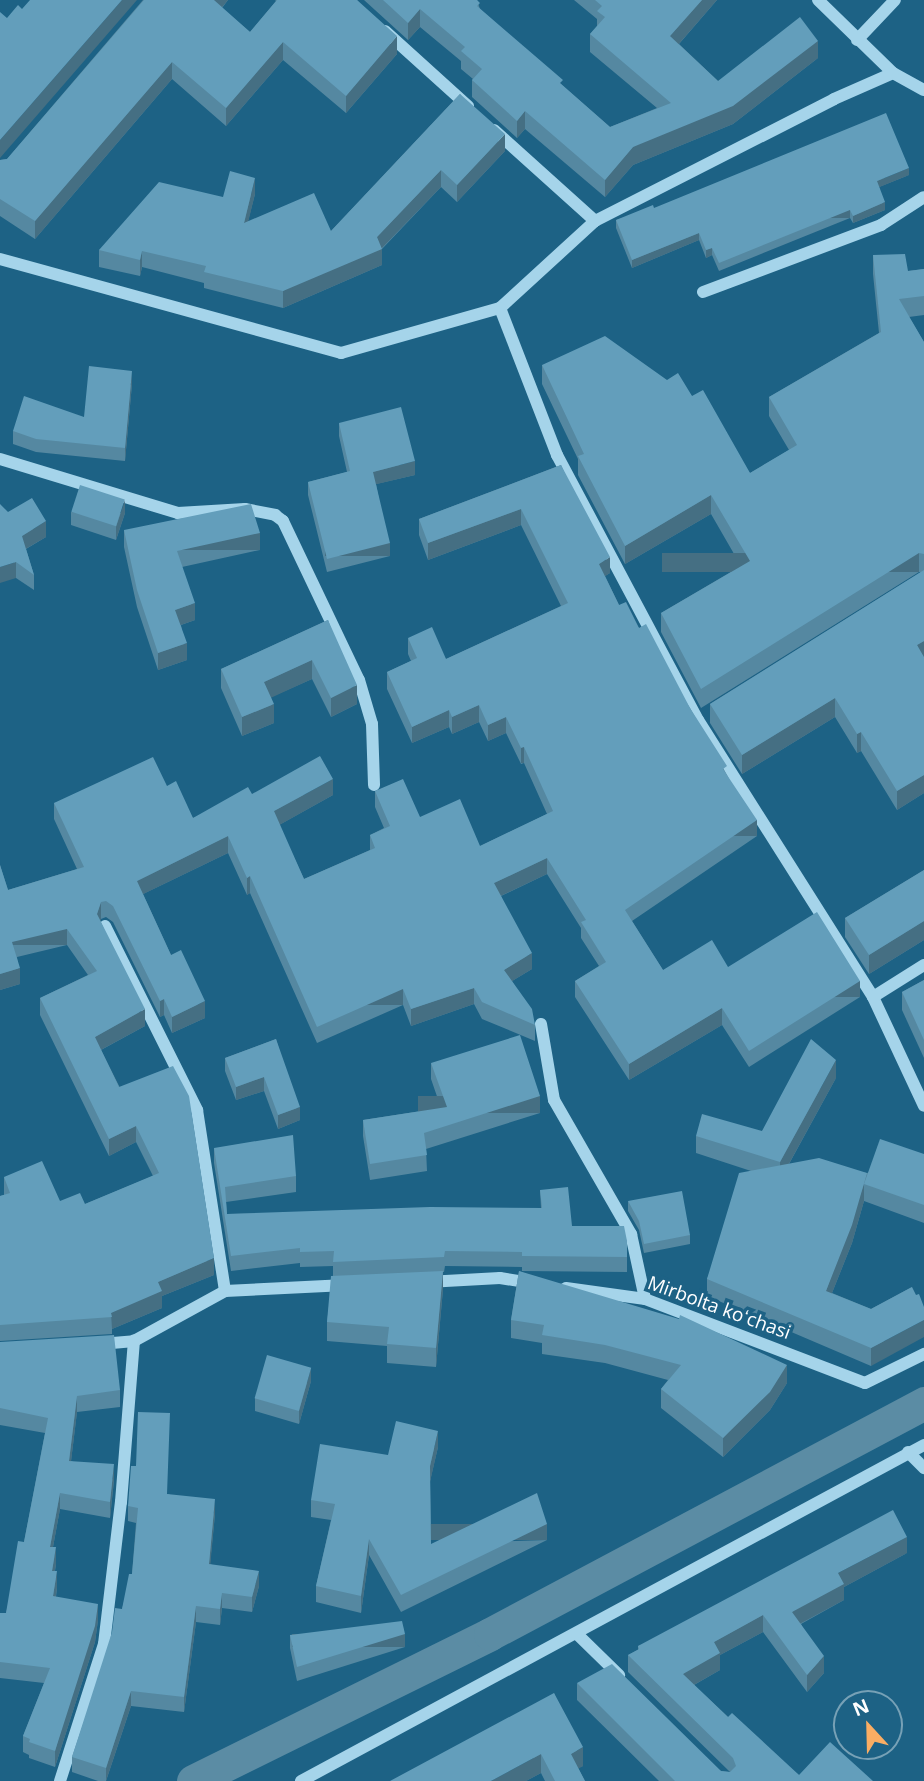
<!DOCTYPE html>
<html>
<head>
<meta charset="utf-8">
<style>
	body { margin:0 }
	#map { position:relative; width:924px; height:1781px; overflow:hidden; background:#1d6285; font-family:"Open Sans",sans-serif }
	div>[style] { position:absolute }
	.canal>* { height:33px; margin:-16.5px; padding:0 16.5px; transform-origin:16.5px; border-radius:16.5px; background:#5b8ca4 }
	.minor>* { height:12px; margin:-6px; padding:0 6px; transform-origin:6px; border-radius:6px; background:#a5d4ea }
	.wall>* { inset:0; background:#5588a1 }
	.shaded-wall>* { inset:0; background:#456f83; transform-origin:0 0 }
	.building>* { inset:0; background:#639ebb; transform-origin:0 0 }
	span { translate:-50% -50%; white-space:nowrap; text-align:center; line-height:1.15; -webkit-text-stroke:7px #1d6285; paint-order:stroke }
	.street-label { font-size:19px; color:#fff }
	.north { position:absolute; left:833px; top:1690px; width:70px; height:70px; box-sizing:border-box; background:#1d6285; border:2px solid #77a1b6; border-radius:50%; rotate:338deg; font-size:19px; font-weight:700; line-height:28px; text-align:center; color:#fff }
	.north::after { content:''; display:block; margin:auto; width:24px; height:32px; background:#faad63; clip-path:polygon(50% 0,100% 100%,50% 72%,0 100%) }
</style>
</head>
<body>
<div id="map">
	<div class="canal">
		<div style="left:193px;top:1781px;width:331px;rotate:-26.3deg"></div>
		<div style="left:490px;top:1634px;width:492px;rotate:-28deg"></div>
	</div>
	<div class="minor">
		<div style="left:818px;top:0;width:105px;rotate:44.2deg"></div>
		<div style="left:893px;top:73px;width:35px;rotate:29deg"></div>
		<div style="left:385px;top:31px;width:112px;rotate:42.1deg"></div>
		<div style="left:857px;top:40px;width:55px;rotate:-46.5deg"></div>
		<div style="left:494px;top:130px;width:136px;rotate:42deg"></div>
		<div style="left:0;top:259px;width:354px;rotate:15.4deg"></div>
		<div style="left:341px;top:353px;width:165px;rotate:-15.8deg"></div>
		<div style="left:500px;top:308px;width:129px;rotate:-42.5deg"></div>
		<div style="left:595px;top:221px;width:268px;rotate:-27deg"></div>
		<div style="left:834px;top:99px;width:64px;rotate:-23.8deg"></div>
		<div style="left:703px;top:292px;width:190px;rotate:-20.6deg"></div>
		<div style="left:881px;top:225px;width:51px;rotate:-33.1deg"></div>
		<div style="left:500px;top:308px;width:158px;rotate:68.8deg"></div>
		<div style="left:557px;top:455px;width:300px;rotate:62deg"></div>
		<div style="left:698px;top:720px;width:328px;rotate:57.7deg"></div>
		<div style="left:873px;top:997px;width:120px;rotate:64.9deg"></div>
		<div style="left:0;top:459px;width:186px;rotate:16.9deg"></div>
		<div style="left:178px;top:513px;width:67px;rotate:-3.4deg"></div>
		<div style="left:245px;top:509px;width:31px;rotate:11deg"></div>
		<div style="left:275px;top:515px;width:10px;rotate:37deg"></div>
		<div style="left:283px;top:521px;width:176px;rotate:64.5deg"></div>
		<div style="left:359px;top:680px;width:46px;rotate:73.5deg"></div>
		<div style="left:372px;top:724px;width:61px;rotate:88.1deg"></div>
		<div style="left:105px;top:926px;width:206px;rotate:63.4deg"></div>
		<div style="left:197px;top:1110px;width:183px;rotate:81.2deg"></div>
		<div style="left:873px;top:997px;width:60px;rotate:-32.1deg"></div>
		<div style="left:541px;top:1024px;width:77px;rotate:80.3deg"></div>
		<div style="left:554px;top:1100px;width:155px;rotate:60.1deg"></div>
		<div style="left:631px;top:1234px;width:66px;rotate:77.8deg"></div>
		<div style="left:427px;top:1282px;width:73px;rotate:-3.1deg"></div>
		<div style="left:500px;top:1278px;width:31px;rotate:9deg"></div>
		<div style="left:566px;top:1288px;width:80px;rotate:7.9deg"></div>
		<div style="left:645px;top:1299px;width:235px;rotate:20.9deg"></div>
		<div style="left:865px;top:1383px;width:66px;rotate:-26.2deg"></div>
		<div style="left:101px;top:1344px;width:33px;rotate:-5deg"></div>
		<div style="left:134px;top:1341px;width:104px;rotate:-28.8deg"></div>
		<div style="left:225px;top:1291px;width:121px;rotate:-2.8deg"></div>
		<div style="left:908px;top:1452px;width:23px;rotate:45deg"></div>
		<div style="left:577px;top:1634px;width:59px;rotate:44.3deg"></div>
		<div style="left:60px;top:1781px;width:144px;rotate:-72.2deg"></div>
		<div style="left:104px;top:1644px;width:143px;rotate:-83.2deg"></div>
		<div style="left:121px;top:1502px;width:162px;rotate:-85.4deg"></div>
		<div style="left:301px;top:1781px;width:708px;rotate:-28.34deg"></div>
	</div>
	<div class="wall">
		<div style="clip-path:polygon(143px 0,228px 0,222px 8px,250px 32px,276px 1px,275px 0,357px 0,397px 54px,346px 113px,283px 60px,226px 126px,172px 79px,35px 239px,0 216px,0 160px,7px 159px)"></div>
		<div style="clip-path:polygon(364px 0,477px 0,480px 9px,563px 86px,610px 127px,657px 108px,590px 52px,590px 34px,597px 26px,597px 19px,574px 0,717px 0,679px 44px,718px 81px,818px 58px,733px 124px,633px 165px,605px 197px,525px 129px,517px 138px,472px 97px,472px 80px,473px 79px,461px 69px,461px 61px,420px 27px,408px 40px)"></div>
		<div style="clip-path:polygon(460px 94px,505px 151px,457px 202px,441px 187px,382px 249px,382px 265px,283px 308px,204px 288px,204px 283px,142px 267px,140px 276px,99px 267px,99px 250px,223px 197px,255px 194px,248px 221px,331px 231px)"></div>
		<div style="clip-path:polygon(909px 175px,879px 187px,885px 210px,853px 223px,850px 218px,719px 271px,712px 255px,706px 258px,699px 240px,632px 268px,616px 228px,616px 220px,654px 208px)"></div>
		<div style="clip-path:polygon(873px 255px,908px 271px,924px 269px,924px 315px,909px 317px,924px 342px,924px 793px,897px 810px,861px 751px,857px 753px,835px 717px,742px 774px,710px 723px,710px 704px,921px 572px,919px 572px,701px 708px,661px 632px,661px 613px,741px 566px,711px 514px,625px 564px,578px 475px,578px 459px,542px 384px,542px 365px,667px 380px,692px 396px,750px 473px,789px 450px,769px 416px,769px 397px,879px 333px,873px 274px)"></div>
		<div style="clip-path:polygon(132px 384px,125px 461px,36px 452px,13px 444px,13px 431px,84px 417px)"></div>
		<div style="clip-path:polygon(339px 423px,415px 475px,376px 484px,390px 556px,327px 572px,308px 495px,308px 482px,347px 472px,339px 436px)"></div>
		<div style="clip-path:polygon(561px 465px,610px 573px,605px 576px,619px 605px,639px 628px,690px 708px,727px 775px,757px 836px,632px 921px,663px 970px,728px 967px,860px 997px,749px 1067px,722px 1025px,629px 1080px,575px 997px,575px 981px,599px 966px,581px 938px,581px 928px,547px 874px,501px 896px,532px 969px,512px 981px,535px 1025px,535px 1041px,482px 1019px,474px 1004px,411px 1026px,403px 1005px,317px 1043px,250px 893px,247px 895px,228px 853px,143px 894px,171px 955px,205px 1018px,172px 1033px,164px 1015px,160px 1017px,113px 922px,106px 917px,101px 919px,100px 920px,145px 1026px,101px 1050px,214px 1275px,162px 1296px,162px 1308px,112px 1329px,112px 1334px,0 1341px,0 1196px,4px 1195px,4px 1177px,60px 1201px,85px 1204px,153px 1176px,136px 1142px,109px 1156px,40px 1015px,40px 998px,88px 975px,67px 945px,17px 957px,20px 984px,0 990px,0 865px,8px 890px,77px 869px,54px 819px,54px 803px,167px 786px,193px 818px,252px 794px,333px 795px,279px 825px,304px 879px,370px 850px,370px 835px,384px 828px,375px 807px,375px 791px,420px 817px,480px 846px,547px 814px,524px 763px,521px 764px,506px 733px,488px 741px,479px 722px,452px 734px,449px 727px,412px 743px,387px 689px,387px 672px,411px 661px,408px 654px,408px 638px,446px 659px,561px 606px,521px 525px,428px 560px,419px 535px,419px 519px)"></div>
		<div style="clip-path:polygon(8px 512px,46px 537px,26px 549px,34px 575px,34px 590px,16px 578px)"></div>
		<div style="clip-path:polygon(71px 512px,125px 513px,116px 540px,71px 525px)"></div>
		<div style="clip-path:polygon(124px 530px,260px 550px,182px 567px,195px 620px,181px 625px,187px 660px,158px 670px,137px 607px,124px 547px)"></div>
		<div style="clip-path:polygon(328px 620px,357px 704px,331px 717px,312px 679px,271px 697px,274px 723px,242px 736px,221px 688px,221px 669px)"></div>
		<div style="clip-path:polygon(924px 870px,924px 940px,869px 974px,845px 937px,845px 918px)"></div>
		<div style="clip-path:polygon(924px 980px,924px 1058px,902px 1010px,902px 992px)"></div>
		<div style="clip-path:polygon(276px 1039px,300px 1120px,278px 1129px,264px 1091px,236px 1100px,225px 1071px,225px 1058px)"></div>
		<div style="clip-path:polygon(431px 1063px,540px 1113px,426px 1149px,427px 1171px,370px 1180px,363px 1136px,363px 1120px,441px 1108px,431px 1079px)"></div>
		<div style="clip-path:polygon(836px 1078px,789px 1164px,867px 1173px,924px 1154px,924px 1223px,864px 1201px,852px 1243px,832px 1293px,871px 1309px,912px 1287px,871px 1366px,707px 1296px,707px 1279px,751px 1171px,696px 1153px,696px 1136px,762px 1131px)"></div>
		<div style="clip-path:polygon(214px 1148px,296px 1176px,296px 1192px,226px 1202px,227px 1214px,541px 1208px,540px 1190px,572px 1226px,627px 1241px,627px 1272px,522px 1271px,522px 1267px,445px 1266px,444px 1272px,443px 1272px,443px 1289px,436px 1367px,387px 1363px,387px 1346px,327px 1341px,327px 1322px,333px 1276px,333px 1266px,300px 1267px,300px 1263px,231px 1271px,214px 1163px)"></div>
		<div style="clip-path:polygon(628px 1201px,690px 1235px,690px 1244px,644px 1253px,639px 1230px,628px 1211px)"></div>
		<div style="clip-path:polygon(519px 1271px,787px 1383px,770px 1410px,723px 1457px,661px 1408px,661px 1389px,668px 1380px,605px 1363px,542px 1354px,542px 1343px,511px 1338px,511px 1320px)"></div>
		<div style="clip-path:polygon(0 1342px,120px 1390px,120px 1407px,77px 1412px,71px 1461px,114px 1480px,110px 1518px,60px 1509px,53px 1547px,56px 1564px,55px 1571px,57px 1588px,56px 1597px,98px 1620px,95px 1642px,55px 1767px,29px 1758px,29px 1755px,23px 1752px,23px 1736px,44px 1683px,0 1678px,0 1613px,6px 1613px,24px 1542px,45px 1433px,0 1425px)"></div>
		<div style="clip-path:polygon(311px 1381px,299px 1424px,255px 1411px,255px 1398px)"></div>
		<div style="clip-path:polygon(438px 1447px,430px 1481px,431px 1544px,547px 1540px,401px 1612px,369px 1555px,361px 1613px,316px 1602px,316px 1586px,331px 1520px,311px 1517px,311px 1500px,388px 1455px)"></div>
		<div style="clip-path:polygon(168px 1494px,215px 1514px,210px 1564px,259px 1586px,252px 1612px,222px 1608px,220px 1625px,196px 1622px,184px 1712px,131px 1706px,106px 1781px,98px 1781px,72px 1772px,72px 1757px,122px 1609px,132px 1574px,136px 1523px,128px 1521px,128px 1506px)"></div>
		<div style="clip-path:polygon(907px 1553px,844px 1587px,844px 1600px,801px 1624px,824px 1673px,807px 1692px,763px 1632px,720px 1655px,720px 1670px,694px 1685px,728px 1717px,799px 1775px,873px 1781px,659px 1781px,577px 1700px,577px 1683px,721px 1771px,730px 1772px,628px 1672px,628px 1655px,638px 1650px,638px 1646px)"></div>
		<div style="clip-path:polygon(290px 1635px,405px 1647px,297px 1681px,290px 1648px)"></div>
		<div style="clip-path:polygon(554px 1693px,583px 1766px,578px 1768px,585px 1781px,545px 1781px,541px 1773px,526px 1781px)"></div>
	</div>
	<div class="shaded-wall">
		<div style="clip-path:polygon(122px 0,137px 0,0 158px,0 140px)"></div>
		<div style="clip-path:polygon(214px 0,228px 0,213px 18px)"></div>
		<div style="clip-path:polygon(702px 0,717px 0,670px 54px,670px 36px)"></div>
		<div style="clip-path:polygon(420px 9px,420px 27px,408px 40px,408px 23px)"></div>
		<div style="clip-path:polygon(397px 36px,397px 54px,346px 113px,346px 96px)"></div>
		<div style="clip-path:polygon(818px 41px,818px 58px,733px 124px,633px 165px,605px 197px,605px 180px,633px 147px)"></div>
		<div style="clip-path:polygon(283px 42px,283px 60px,226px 126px,226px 108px)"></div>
		<div style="clip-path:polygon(172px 62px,172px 79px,35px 239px,35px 221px)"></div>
		<div style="clip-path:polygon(525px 111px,525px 129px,517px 138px,517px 121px)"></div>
		<div style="clip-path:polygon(505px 134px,505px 151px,457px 202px,457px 185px)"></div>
		<div style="clip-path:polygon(909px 168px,909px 175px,877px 188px,877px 181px)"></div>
		<div style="clip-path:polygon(441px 170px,441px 187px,381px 249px,382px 249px,382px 265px,283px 308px,283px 291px,377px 237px)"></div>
		<div style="clip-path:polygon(255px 178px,255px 194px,244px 239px,244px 223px)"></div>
		<div style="clip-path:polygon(885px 202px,885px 210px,853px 223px,853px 216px)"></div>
		<div style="left:850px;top:210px;width:8px;height:141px;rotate:90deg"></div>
		<div style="clip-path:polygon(699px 233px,699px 240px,632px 268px,632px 260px)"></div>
		<div style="clip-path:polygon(712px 248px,712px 255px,706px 258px,706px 250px)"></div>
		<div style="clip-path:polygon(142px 251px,142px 267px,140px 276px,140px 260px)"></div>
		<div style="clip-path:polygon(132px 371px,132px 384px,125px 461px,125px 448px)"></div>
		<div style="clip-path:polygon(415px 461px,415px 475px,373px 485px,373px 472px)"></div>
		<div style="clip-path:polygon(711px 495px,711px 514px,625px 564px,625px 546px)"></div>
		<div style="clip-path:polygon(125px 500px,125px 513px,116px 540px,116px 527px)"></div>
		<div style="clip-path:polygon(521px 509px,521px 525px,428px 560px,428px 543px)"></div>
		<div style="clip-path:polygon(46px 521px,46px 537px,22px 551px,22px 536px)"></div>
		<div style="left:260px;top:533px;width:17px;height:85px;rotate:90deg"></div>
		<div style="left:390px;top:543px;width:13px;height:65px;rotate:90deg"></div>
		<div style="left:919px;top:553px;width:19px;height:257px;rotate:90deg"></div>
		<div style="clip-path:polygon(610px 557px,610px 573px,599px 580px,599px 564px)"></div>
		<div style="clip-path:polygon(16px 562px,16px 578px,0 583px,0 567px)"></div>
		<div style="clip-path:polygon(195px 603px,195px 620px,175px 627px,175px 610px)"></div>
		<div style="clip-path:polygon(924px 641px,924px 660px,917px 645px)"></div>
		<div style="clip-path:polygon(187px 643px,187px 660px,158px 670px,158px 653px)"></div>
		<div style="clip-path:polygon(312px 660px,312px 679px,264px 701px,264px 682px)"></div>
		<div style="clip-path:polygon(357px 685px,357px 704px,331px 717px,331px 698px)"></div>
		<div style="clip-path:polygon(835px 698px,835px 717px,742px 774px,742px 755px)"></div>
		<div style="clip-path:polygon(274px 704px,274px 723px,242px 736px,242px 717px)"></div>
		<div style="clip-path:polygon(479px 705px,479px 722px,452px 734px,452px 717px)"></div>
		<div style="clip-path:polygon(449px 710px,449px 727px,412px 743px,412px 727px)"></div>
		<div style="clip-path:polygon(506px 717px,506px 733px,488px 741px,488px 725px)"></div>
		<div style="clip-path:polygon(861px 732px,861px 751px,857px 753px,857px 734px)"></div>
		<div style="left:524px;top:747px;width:16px;height:3px;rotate:90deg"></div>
		<div style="clip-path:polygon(924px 775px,924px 793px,897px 810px,897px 791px)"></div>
		<div style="clip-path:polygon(333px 779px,333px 795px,274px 828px,274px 811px)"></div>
		<div style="left:757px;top:820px;width:16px;height:160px;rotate:90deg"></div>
		<div style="clip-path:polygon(228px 836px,228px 853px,137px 897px,137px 881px)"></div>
		<div style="clip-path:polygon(547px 858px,547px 874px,494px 899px,494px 883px)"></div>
		<div style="clip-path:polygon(250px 876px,250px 893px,247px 895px,247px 878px)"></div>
		<div style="clip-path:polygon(101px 902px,101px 919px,97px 930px,97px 914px)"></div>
		<div style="clip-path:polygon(924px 921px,924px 940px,869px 974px,869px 955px)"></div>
		<div style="left:67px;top:929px;width:16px;height:57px;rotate:90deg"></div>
		<div style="clip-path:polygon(532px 953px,532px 969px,504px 986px,504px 970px)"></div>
		<div style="clip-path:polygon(20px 968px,20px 984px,0 990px,0 974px)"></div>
		<div style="left:860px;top:981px;width:16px;height:131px;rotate:90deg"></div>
		<div style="clip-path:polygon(474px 988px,474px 1004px,411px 1026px,411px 1009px)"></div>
		<div style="left:403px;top:989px;width:16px;height:94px;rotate:90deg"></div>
		<div style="clip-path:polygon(164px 999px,164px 1015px,160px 1017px,160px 1001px)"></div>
		<div style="clip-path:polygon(205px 1001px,205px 1018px,172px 1033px,172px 1017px)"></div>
		<div style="clip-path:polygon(722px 1008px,722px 1025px,629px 1080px,629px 1064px)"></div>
		<div style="clip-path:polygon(145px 1009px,145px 1026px,95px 1053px,95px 1037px)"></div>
		<div style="clip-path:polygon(836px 1060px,836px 1078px,780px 1180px,780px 1162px)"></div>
		<div style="clip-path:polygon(264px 1077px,264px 1091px,236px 1100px,236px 1087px)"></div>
		<div style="left:540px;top:1096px;width:17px;height:122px;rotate:90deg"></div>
		<div style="clip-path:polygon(300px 1107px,300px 1120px,278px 1129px,278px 1115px)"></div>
		<div style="clip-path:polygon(136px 1126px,136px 1142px,109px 1156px,109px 1139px)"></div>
		<div style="clip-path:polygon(864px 1184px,864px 1201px,852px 1243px,826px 1308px,826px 1291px)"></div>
		<div style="clip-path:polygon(214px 1258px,214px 1275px,162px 1296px,162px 1308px,112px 1329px,111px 1313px,158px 1282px)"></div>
		<div style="clip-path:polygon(443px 1271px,443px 1289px,436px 1367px,436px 1348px)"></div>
		<div style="clip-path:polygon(924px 1320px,924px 1337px,871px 1366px,871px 1348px)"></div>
		<div style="clip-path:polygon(787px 1365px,787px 1383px,770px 1410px,723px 1457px,723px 1438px)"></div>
		<div style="clip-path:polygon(311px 1368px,311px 1381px,299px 1424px,299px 1411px)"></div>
		<div style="clip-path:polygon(77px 1396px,77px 1412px,69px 1478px,69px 1461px)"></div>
		<div style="clip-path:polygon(438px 1431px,438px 1447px,430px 1482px,430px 1466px)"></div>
		<div style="clip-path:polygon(114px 1464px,114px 1480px,110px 1518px,110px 1502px)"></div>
		<div style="clip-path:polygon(60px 1493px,60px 1509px,50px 1563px,50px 1547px)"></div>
		<div style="clip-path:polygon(215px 1499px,215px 1514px,209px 1579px,209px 1564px)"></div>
		<div style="left:547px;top:1524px;width:16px;height:162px;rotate:90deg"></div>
		<div style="clip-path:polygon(907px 1537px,907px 1553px,844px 1587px,844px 1600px,792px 1628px,792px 1612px,838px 1573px)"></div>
		<div style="clip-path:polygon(369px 1539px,369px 1555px,361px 1613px,361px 1596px)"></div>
		<div style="clip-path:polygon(56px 1547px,56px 1564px,52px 1587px,52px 1571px)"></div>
		<div style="clip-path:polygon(57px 1571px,57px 1588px,53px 1613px,53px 1596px)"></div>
		<div style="clip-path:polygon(259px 1571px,259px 1586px,252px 1612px,252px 1597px)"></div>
		<div style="clip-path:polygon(222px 1593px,222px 1608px,220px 1625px,220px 1609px)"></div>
		<div style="clip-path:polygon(98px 1604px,98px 1620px,95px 1642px,55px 1767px,55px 1751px)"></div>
		<div style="clip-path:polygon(196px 1606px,196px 1622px,184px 1712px,184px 1697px)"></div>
		<div style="clip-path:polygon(763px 1615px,763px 1632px,720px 1655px,720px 1670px,683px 1691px,683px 1674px,714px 1642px)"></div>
		<div style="left:405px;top:1634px;width:13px;height:113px;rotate:90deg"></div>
		<div style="clip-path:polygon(824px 1656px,824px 1673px,807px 1692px,807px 1675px)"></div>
		<div style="clip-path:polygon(131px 1691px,131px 1706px,106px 1781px,106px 1768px)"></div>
		<div style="clip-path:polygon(583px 1747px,583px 1766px,571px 1773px,571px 1754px)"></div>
		<div style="clip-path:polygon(541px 1754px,541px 1773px,526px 1781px,491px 1781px)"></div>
	</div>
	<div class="building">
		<div style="clip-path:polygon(30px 0,122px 0,0 140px,0 12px,7px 18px,18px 5px,22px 9px)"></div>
		<div style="clip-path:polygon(144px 0,214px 0,250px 32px,277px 0,357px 0,397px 36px,346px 96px,283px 42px,226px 108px,172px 62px,35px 221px,0 199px,0 160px,7px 159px)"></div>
		<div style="clip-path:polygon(383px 0,477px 0,480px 3px,477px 6px,563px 80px,560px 83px,610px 127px,671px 103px,590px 34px,605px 17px,597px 11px,602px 6px,595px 0,702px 0,670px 36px,718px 81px,800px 17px,818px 41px,733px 106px,633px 147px,605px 180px,525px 111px,517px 121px,472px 80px,482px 69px,461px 51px,465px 47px,420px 9px,408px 23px)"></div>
		<div style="clip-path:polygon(460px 94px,505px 134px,457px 185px,441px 170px,377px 237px,382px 249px,283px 291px,204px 272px,206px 266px,142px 251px,140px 260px,99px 250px,159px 182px,223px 197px,230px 171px,255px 178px,244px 223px,314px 193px,331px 231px)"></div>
		<div style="clip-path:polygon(886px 113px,909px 168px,877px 181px,885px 202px,853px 216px,850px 210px,719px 263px,712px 248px,706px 250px,699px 233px,632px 260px,616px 220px,653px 205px,654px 208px)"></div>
		<div style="clip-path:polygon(905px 254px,908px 271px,924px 269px,924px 296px,899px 299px,924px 342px,924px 554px,919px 553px,701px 689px,661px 613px,750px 561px,711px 495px,625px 546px,578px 456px,584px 454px,542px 365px,605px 336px,667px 380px,678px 373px,692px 396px,703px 390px,750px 473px,797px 445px,769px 397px,881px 332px,873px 255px)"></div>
		<div style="clip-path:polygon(89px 366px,132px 371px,125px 448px,36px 439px,13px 431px,24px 396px,84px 417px)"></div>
		<div style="clip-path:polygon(401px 407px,415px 461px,373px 472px,390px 543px,327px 559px,308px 482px,350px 471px,339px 423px)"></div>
		<div style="clip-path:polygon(561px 465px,610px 557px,599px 564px,619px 605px,626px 602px,639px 628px,646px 624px,690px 708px,727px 766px,723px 769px,757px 820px,625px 910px,663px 970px,712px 940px,728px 967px,817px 912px,860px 981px,749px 1051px,722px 1008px,629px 1064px,575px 981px,606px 962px,581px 922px,586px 920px,547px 858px,494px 883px,532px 953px,504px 970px,532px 1009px,535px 1025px,482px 1002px,474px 988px,411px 1009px,403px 989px,317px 1027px,250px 876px,247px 878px,228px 836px,137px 881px,171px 955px,181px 950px,205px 1001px,172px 1017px,164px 999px,160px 1001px,113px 906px,106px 901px,101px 902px,97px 914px,145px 1009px,95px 1037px,119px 1087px,173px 1066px,189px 1096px,214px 1258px,158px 1282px,162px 1291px,111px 1313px,112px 1317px,0 1325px,0 1196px,10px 1193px,4px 1177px,42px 1161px,60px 1201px,80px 1193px,85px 1204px,159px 1173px,136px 1126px,109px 1139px,40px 998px,97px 971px,67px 929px,12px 942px,20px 968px,0 974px,0 865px,8px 890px,84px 867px,54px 803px,153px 757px,167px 786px,176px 781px,193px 818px,248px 787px,252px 794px,320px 756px,333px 779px,274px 811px,304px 879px,375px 848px,370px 835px,390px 826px,375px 791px,403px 779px,420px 817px,460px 799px,480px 846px,553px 811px,524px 747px,521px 748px,506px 717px,488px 725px,479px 705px,452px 717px,449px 710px,412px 727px,387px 672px,417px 658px,408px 638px,432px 627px,446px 659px,568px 603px,521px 509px,428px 543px,419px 519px)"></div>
		<div style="left:80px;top:485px;width:47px;height:28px;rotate:18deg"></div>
		<div style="clip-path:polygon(32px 498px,46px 521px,22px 536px,34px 575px,16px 562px,0 567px,0 504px,8px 512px)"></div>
		<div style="clip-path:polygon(251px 504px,260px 533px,177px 551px,195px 603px,175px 610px,187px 643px,158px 653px,137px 590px,124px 530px)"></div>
		<div style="clip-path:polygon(924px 570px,924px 641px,917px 645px,924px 657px,924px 775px,897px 791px,861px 732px,857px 734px,835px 698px,742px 755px,710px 704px)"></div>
		<div style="clip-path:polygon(328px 620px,357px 685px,331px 698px,312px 660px,264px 682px,274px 704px,242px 717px,221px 669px)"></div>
		<div style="clip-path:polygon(924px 870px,924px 921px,869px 955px,845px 918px)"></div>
		<div style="clip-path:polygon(924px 980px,924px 1040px,902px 992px)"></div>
		<div style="clip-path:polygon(520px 1035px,540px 1096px,424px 1133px,427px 1155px,370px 1164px,363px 1120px,447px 1107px,431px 1063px)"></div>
		<div style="clip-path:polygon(276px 1039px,300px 1107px,278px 1115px,264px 1077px,236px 1087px,225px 1058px)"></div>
		<div style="clip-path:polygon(811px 1039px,836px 1060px,780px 1162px,696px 1136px,702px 1114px,762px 1131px)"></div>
		<div style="clip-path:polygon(293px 1135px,296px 1176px,225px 1187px,227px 1214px,430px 1207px,542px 1208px,540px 1190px,568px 1187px,572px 1226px,624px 1226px,627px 1241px,627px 1257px,522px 1256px,522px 1252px,445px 1251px,444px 1257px,333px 1262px,334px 1251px,300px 1252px,300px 1248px,231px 1256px,214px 1148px)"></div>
		<div style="clip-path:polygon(880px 1139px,924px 1154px,924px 1205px,864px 1184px)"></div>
		<div style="clip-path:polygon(819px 1158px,867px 1173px,852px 1225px,826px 1291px,871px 1309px,912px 1287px,916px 1295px,919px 1294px,924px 1307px,924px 1320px,871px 1348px,707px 1279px,739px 1173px)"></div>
		<div style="clip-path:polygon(682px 1191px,690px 1235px,644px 1244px,639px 1221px,628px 1201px)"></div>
		<div style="clip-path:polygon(443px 1271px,436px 1348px,387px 1344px,389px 1327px,327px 1322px,331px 1276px)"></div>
		<div style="clip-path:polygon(519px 1271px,679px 1319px,680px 1315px,787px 1365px,770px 1392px,723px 1438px,661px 1389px,681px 1365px,605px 1345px,542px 1335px,544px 1325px,511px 1320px)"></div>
		<div style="clip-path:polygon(114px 1335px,120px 1390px,77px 1396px,69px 1461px,114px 1464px,110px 1502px,60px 1493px,50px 1547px,56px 1547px,52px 1571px,57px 1571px,53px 1596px,98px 1604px,95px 1626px,55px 1751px,29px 1742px,30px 1739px,23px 1736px,50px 1668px,0 1662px,0 1613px,6px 1613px,18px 1541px,24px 1542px,48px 1418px,0 1408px,0 1342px)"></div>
		<div style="left:267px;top:1355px;width:46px;height:45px;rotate:16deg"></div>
		<div style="clip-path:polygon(138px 1412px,170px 1413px,167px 1494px,215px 1499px,209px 1564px,259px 1571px,252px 1597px,222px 1593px,220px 1609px,196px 1606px,184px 1697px,131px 1691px,106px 1768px,72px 1757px,112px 1632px,115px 1608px,122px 1609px,129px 1574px,132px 1574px,138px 1508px,128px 1506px,131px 1466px,136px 1466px)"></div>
		<div style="clip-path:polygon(396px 1421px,438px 1431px,430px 1466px,431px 1544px,537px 1493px,547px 1524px,401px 1595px,369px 1539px,361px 1596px,316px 1586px,335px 1504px,311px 1500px,320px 1444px,388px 1455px)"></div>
		<div style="clip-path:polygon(893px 1510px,907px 1537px,838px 1573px,844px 1584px,792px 1612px,824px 1656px,807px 1675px,763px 1615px,714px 1642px,720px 1653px,683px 1674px,728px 1717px,732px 1713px,799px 1775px,830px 1742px,873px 1781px,675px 1781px,577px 1683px,612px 1664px,721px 1771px,730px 1772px,736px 1766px,733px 1758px,628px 1655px,639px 1649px,638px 1646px)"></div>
		<div style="clip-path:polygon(402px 1621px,405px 1634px,297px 1667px,290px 1635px)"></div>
		<div style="clip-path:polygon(554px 1693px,583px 1747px,571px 1754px,585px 1781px,555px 1781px,541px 1754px,491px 1781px,390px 1781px)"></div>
	</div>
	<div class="street-label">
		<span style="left:719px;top:1308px;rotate:20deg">Mirbolta koʻchasi</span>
	</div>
	<div class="north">N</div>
</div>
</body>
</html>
